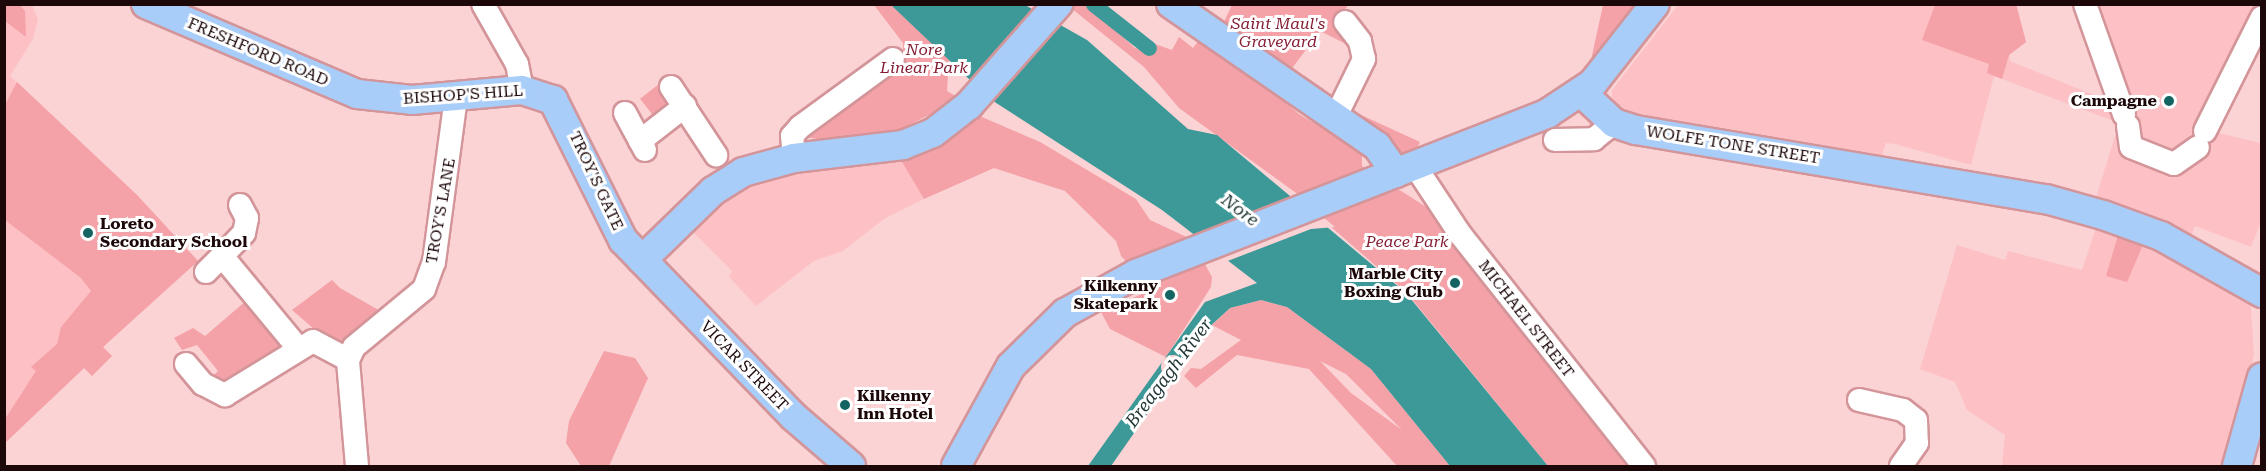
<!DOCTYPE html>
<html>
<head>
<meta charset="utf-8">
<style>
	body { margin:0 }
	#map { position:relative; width:2266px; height:471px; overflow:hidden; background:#fbd3d5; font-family:"Roboto Serif",serif }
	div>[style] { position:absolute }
	.built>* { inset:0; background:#fdc1c5 }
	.green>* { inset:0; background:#f4a1a7; transform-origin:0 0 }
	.water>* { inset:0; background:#3c9998 }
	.pier>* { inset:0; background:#fbd3d5 }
	.round { border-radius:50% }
	.canal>* { height:15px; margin:-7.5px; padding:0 7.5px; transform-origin:7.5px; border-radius:7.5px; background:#3c9998 }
	.roads { filter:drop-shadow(2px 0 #d39599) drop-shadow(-2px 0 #d39599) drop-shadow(0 2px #d39599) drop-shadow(0 -2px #d39599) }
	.minor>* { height:22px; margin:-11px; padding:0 11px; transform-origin:11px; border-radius:11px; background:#fff }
	.major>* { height:28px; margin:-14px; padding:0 14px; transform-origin:14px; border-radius:14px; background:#a9cdf9 }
	.dots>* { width:16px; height:16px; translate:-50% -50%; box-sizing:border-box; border:3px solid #fff; border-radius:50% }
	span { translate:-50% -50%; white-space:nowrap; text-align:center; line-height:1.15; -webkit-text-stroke:6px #fff; paint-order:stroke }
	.park-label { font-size:16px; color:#851e33; font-style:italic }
	.street-label { font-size:16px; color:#1c0709 }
	.poi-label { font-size:16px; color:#1c0709; font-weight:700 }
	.right { translate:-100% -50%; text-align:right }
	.left { translate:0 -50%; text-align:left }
	.water-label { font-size:18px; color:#1f3434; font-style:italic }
	.frame { position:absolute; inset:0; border:6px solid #1c0709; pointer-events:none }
</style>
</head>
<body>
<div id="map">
	<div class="built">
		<div style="clip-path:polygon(2016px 4px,2026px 42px,2009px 55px,2010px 61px,2111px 102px,2115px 111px,2139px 120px,2091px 5px,2261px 5px,2193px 127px,2261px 143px,2261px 222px,2251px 247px,2195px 226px,2188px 243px,2095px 201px,2119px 123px,1994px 76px,1971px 165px,1895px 144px,1886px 143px,1882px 155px,1628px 114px,1612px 98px,1612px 90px,1678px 5px)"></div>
		<div style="clip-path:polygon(5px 5px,32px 5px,38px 19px,33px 39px,10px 76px,137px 195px,198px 261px,103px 347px,112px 356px,92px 376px,84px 368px,5px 443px)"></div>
		<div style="clip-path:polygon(899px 157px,924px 199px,884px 219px,843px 251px,814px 261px,756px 306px,729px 277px,732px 271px,688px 227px,720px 198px,765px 174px)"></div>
		<div style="clip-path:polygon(2097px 225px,2150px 242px,2250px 294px,2254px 354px,2229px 466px,2002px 466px,2005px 435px,1967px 410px,1955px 382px,1920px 369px,1957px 245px,2005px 260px,2008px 251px,2082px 270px)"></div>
	</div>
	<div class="green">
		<div style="clip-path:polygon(2016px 4px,2026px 42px,2009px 55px,2002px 79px,1987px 73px,1989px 64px,1922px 40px,1935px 5px)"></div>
		<div style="clip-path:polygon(4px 5px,20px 5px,25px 11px,26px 37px,5px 21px)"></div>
		<div style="clip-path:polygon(874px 5px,891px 5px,949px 59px,947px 91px,961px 99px,893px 133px,829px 141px,800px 136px,897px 59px,903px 67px,903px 43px)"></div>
		<div style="clip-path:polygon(1074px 5px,1087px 5px,1135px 48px,1151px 51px,1155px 44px,1172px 50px,1179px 37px,1193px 48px,1204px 34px,1299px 114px,1362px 152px,1362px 166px,1431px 210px,1455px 236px,1634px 466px,1548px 466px,1407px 293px,1314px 212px,1314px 206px,1179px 108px,1144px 67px,1071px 8px)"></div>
		<div style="clip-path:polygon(1232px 5px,1348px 5px,1343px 13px,1352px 47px,1320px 31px,1287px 75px,1221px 28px)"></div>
		<div style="clip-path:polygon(1603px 5px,1637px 5px,1597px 61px,1591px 60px)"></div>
		<div style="clip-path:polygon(17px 82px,137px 195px,198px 261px,103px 347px,112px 356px,92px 376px,84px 368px,5px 443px,5px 419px,36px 371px,31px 367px,57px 344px,61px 327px,91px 291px,81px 278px,5px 220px,5px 105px)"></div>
		<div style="left:659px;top:84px;width:29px;height:24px;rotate:52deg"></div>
		<div style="clip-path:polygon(1348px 109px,1420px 142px,1416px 150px,1399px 153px)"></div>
		<div style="clip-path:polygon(975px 114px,1040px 142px,1136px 199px,1150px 220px,1191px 239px,1212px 277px,1211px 287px,1166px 357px,1110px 329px,1101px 312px,1153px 289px,1121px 256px,1116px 241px,1065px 191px,994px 168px,924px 199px,899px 157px)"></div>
		<div style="clip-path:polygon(2119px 232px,2145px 240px,2127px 282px,2106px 276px)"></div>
		<div style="clip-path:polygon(332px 280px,340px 288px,389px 316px,348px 345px,321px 335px,292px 310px)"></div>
		<div style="clip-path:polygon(247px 300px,281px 345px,230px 384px,211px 378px,218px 371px,197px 345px,182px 350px,174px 338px,193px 328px,205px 336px)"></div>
		<div style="clip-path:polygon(evenodd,1261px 300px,1287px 307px,1371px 369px,1450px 466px,1397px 466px,1309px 369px,1237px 355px,1196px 388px,1184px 376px,1191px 368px,1201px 369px,1241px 340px,1212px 325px,1230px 308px,1261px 300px,1320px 361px,1346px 374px,1402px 430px,1351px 393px,1320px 361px)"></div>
		<div style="clip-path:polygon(604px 351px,635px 358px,648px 378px,609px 466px,581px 466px,566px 443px,569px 421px)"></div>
	</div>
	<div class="water">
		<div style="clip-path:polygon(891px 5px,1025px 5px,1087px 40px,1188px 129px,1217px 135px,1406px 293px,1548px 466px,1450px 466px,1371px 369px,1287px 307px,1261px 300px,1230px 308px,1206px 330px,1111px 466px,1088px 466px,1205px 302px,1257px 283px,1162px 210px,990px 99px)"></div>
	</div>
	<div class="pier">
		<div style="clip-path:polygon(1298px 196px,1335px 227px,1311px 229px,1225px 262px,1191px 236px)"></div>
		<div class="round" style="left:1161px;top:355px;width:24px;height:24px"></div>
	</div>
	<div class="canal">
		<div style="left:1093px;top:4px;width:71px;rotate:38.2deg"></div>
	</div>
	<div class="roads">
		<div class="minor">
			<div style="left:483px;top:4px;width:69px;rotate:60.5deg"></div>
			<div style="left:517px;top:64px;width:26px;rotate:79deg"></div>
			<div style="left:2085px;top:4px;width:117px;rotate:70.5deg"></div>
			<div style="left:671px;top:87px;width:82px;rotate:56.5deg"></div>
			<div style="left:625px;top:113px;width:42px;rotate:61.6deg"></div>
			<div style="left:1335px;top:118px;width:66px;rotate:-63.8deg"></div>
			<div style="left:1364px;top:59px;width:18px;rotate:-103deg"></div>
			<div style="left:1360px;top:41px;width:24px;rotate:-128deg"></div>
			<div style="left:2128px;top:126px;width:21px;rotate:82deg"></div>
			<div style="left:2131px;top:147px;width:46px;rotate:21.6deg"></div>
			<div style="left:2174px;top:164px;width:29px;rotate:-35deg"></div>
			<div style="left:2205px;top:131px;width:127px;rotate:-63.4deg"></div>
			<div style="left:1555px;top:140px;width:39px;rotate:-1deg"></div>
			<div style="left:1594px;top:139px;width:26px;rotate:-39deg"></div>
			<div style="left:640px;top:141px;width:57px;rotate:-37.9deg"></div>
			<div style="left:794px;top:158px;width:22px;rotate:-95deg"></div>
			<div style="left:792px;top:136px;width:12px;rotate:-48deg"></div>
			<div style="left:800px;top:127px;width:115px;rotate:-36.2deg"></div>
			<div style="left:1415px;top:166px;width:82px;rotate:56.5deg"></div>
			<div style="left:1460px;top:234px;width:296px;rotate:51.6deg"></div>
			<div style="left:240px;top:205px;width:15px;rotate:62deg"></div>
			<div style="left:247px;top:218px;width:15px;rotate:101deg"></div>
			<div style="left:244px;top:233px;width:32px;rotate:134deg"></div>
			<div style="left:222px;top:256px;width:119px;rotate:50.4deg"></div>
			<div style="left:206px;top:272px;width:23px;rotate:-45deg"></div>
			<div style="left:186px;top:364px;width:26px;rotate:50deg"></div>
			<div style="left:203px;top:384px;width:25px;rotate:27deg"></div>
			<div style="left:225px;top:395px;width:103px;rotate:-31.5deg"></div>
			<div style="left:313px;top:341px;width:40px;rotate:28deg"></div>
			<div style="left:1859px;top:400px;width:45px;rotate:12.8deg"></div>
			<div style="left:1903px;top:410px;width:16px;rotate:38deg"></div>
			<div style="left:1916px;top:420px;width:23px;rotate:88deg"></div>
			<div style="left:1917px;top:443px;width:28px;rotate:125deg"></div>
			<div style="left:357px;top:466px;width:106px;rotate:-94.9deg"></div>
			<div style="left:348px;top:360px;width:14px;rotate:-65deg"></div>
			<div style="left:354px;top:347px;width:91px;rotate:-39.6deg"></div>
			<div style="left:424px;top:289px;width:29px;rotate:-70deg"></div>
			<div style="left:434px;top:262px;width:165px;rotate:-82.4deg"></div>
		</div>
		<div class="major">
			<div style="left:146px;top:4px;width:229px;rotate:23.1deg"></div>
			<div style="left:357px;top:94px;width:55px;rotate:6.2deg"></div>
			<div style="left:412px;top:100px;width:110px;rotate:-5.2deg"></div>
			<div style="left:522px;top:90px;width:33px;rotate:18deg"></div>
			<div style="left:553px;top:100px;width:157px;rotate:63.4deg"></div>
			<div style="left:623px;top:240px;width:246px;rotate:46deg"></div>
			<div style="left:794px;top:417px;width:75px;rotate:40.7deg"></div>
			<div style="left:1171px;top:4px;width:250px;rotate:34.6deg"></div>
			<div style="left:1377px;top:146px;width:33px;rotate:55deg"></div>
			<div style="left:1582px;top:93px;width:44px;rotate:43.2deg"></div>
			<div style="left:1614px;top:123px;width:23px;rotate:18deg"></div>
			<div style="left:1636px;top:130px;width:416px;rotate:9.6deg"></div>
			<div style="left:2046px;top:199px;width:59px;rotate:15.7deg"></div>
			<div style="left:2103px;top:215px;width:62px;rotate:19.9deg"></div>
			<div style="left:2161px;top:236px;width:116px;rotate:29.4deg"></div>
			<div style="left:642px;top:260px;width:99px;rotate:-44.2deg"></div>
			<div style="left:713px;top:191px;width:36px;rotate:-32deg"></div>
			<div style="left:743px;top:172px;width:53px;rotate:-15.4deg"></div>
			<div style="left:794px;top:158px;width:110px;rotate:-6.8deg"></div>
			<div style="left:903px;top:145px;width:32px;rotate:-22deg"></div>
			<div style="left:933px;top:133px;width:46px;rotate:-37.9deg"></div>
			<div style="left:969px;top:105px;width:135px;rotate:-48.6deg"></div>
			<div style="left:956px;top:466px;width:114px;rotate:-61.2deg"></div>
			<div style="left:1011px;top:366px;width:76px;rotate:-44.5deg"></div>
			<div style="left:1065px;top:313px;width:81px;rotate:-28.8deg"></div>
			<div style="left:1136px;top:274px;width:442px;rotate:-21.3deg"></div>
			<div style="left:1548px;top:113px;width:54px;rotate:-33.7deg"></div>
			<div style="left:1593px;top:83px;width:100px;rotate:-51.9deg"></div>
			<div style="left:2237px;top:466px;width:92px;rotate:-74.3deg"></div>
		</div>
	</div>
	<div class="dots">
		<div style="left:2169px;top:101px;background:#156464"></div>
		<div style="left:88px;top:233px;background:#156464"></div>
		<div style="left:1455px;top:283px;background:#156464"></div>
		<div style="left:1170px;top:295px;background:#156464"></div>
		<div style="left:845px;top:405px;background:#156464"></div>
	</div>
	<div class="park-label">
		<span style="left:1278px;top:33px">Saint Maul's<br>Graveyard</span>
		<span style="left:924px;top:59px">Nore<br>Linear Park</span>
		<span style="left:1407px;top:242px">Peace Park</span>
	</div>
	<div class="street-label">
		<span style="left:258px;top:52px;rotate:23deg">FRESHFORD ROAD</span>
		<span style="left:463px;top:95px;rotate:-4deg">BISHOP'S HILL</span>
		<span style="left:1733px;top:145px;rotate:9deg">WOLFE TONE STREET</span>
		<span style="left:596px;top:181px;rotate:65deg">TROY'S GATE</span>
		<span style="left:441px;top:211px;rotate:-80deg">TROY'S LANE</span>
		<span style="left:1526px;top:319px;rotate:52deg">MICHAEL STREET</span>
		<span style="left:744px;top:366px;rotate:46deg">VICAR STREET</span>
	</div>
	<div class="poi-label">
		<span class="right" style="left:2157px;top:101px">Campagne</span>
		<span class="left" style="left:100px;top:233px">Loreto<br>Secondary School</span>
		<span class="right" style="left:1443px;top:283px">Marble City<br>Boxing Club</span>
		<span class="right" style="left:1158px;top:295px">Kilkenny<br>Skatepark</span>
		<span class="left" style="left:857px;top:405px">Kilkenny<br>Inn Hotel</span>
	</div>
	<div class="water-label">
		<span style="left:1240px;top:210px;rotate:37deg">Nore</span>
		<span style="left:1169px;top:373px;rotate:-53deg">Breagagh River</span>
	</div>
	<div class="frame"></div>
</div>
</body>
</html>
